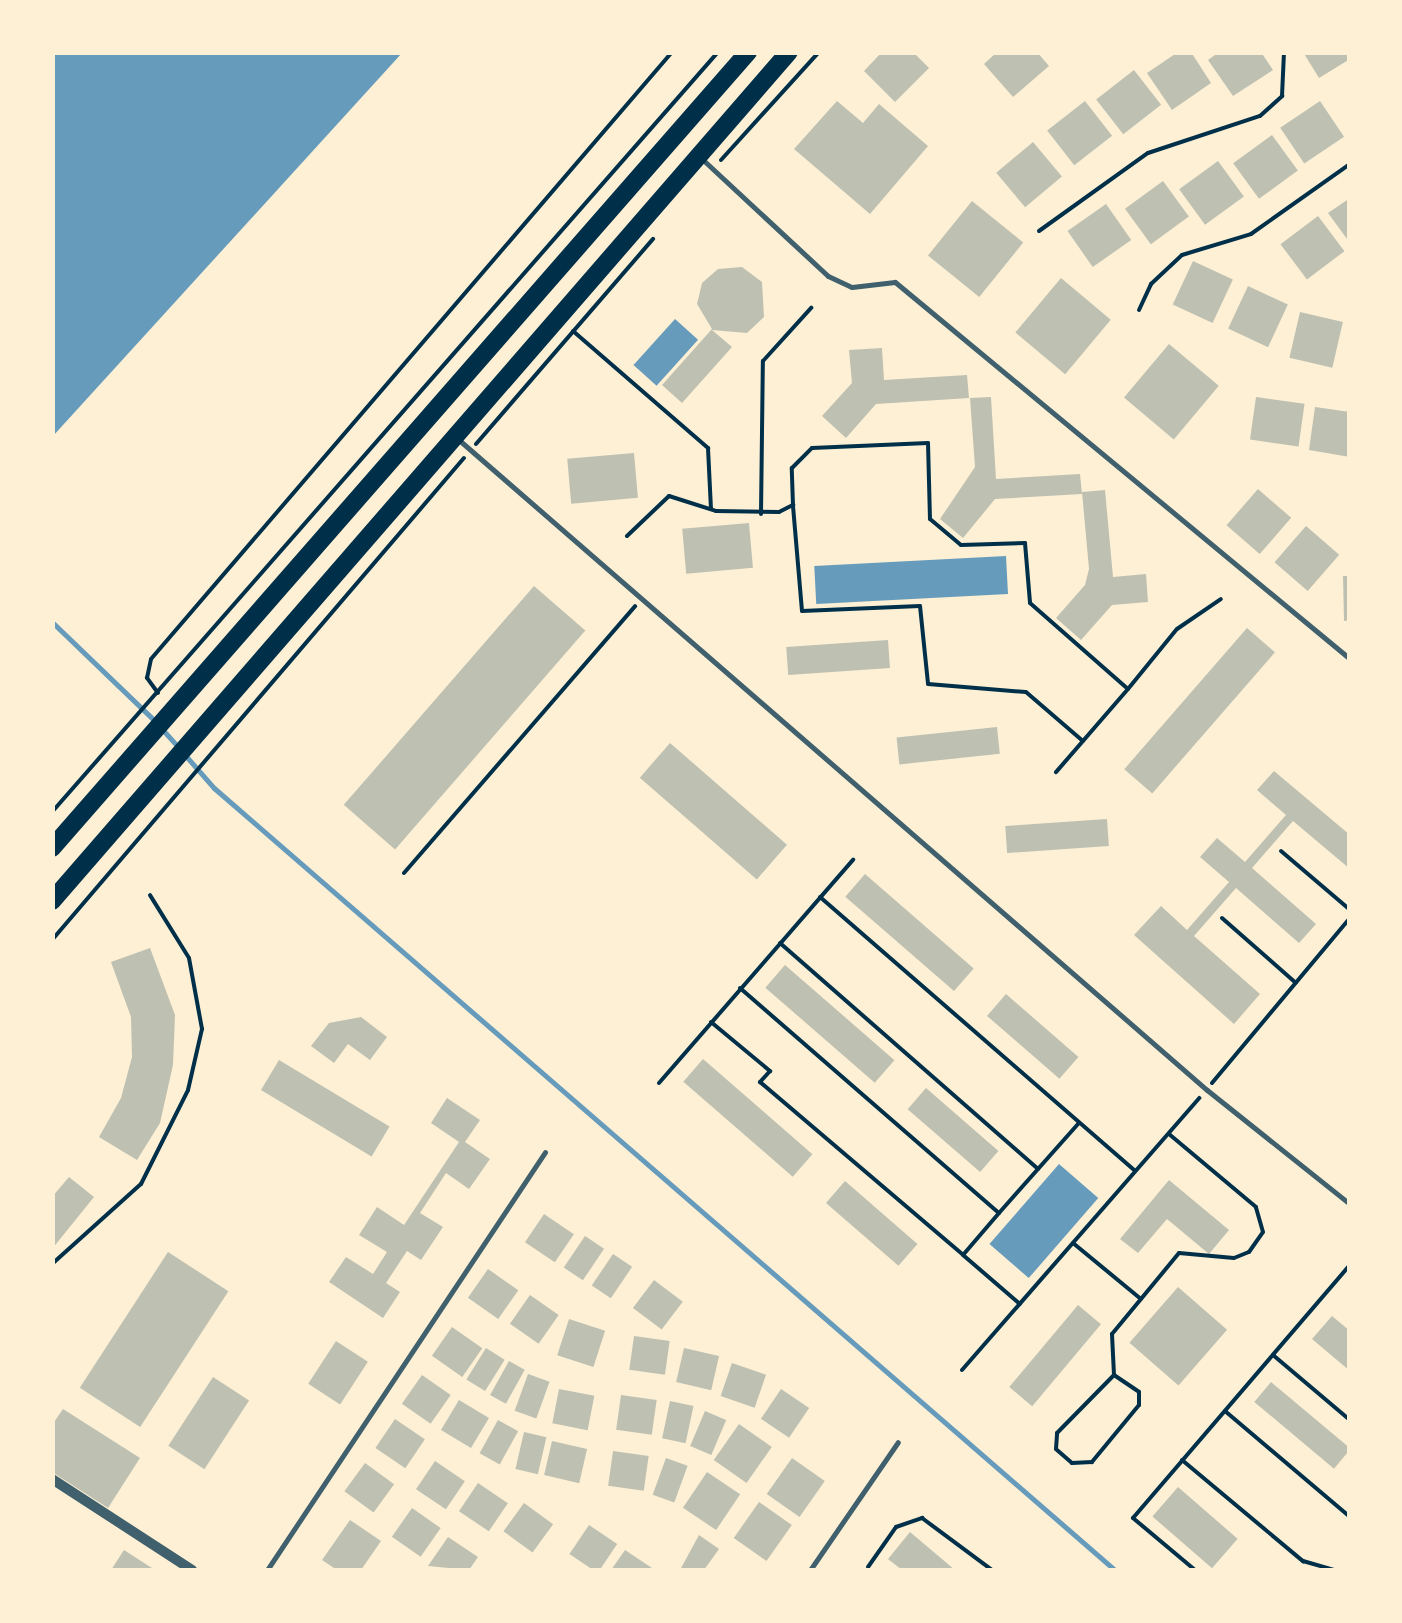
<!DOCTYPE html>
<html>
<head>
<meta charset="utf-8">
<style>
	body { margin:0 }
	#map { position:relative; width:1402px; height:1623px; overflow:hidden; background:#fdf0d5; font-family:"Fira Sans Condensed",sans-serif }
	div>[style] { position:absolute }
	.water>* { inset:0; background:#669bbc; transform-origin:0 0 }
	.stream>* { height:5px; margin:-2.5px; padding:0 2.5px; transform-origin:2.5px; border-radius:2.5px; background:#669bbc }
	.building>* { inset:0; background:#bec0b2; transform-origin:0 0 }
	.path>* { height:4px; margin:-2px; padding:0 2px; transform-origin:2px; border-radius:2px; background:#003049 }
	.service>* { height:5px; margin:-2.5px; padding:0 2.5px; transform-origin:2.5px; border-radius:2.5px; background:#3f606c }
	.minor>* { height:10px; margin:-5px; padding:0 5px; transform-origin:5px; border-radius:5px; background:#3f606c }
	.trunk>* { height:18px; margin:-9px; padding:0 9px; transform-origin:9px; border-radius:9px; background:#003049 }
	span { translate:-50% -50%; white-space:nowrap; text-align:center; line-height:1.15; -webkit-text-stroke:9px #fdf0d5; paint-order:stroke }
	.frame { position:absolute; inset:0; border:55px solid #fdf0d5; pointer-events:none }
</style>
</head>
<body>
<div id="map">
	<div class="water">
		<div style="clip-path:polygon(53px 52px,402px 53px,53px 436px,52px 53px)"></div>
		<div style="left:675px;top:319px;width:31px;height:62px;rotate:42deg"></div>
		<div style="left:1006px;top:556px;width:38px;height:192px;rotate:87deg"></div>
		<div style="left:1059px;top:1164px;width:52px;height:106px;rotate:41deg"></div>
	</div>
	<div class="stream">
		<div style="left:52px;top:622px;width:143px;rotate:43.9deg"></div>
		<div style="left:162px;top:729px;width:24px;rotate:48deg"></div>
		<div style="left:185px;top:755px;width:44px;rotate:48.7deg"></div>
		<div style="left:214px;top:788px;width:1193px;rotate:40.96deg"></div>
	</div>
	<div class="building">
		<div style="clip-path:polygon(882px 52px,913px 52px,929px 68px,895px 102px,864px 71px)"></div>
		<div style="clip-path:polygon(997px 52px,1037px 52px,1049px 66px,1013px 97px,984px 64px)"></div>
		<div style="clip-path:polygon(1178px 52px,1191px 52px,1211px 83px,1172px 110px,1147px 73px)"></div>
		<div style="clip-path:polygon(1219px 52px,1261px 52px,1273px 70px,1233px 96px,1208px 60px)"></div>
		<div style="clip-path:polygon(1303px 52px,1350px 52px,1350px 59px,1319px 78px)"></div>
		<div style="left:1134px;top:70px;width:44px;height:48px;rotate:52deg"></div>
		<div style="clip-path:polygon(837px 101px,863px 123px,879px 104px,928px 146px,870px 214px,794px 149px)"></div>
		<div style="left:1085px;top:101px;width:44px;height:48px;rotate:52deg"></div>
		<div style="left:1320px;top:101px;width:43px;height:48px;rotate:56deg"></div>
		<div style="left:1272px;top:135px;width:44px;height:48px;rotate:54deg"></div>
		<div style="left:1033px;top:142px;width:45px;height:48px;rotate:50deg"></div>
		<div style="left:1218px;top:161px;width:44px;height:48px;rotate:54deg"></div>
		<div style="left:1163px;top:181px;width:44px;height:47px;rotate:54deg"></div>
		<div style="clip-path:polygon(1350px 198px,1350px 243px,1328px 213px)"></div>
		<div style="left:972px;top:201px;width:66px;height:70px;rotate:39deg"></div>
		<div style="left:1106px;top:204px;width:44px;height:47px;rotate:55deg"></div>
		<div style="left:1318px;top:216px;width:44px;height:47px;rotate:53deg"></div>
		<div style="left:1193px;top:261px;width:44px;height:48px;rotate:25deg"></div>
		<div style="clip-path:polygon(742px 267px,762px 282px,764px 317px,747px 333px,712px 330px,732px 347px,682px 403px,662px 385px,712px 329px,697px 304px,702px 283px,718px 269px)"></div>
		<div style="left:1061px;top:278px;width:65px;height:71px;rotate:40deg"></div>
		<div style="left:1248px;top:286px;width:44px;height:47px;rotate:25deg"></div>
		<div style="left:1300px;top:312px;width:44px;height:47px;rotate:13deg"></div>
		<div style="left:1169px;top:344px;width:65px;height:70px;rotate:40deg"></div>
		<div style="clip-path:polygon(882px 348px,884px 380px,967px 375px,969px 398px,876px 404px,846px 438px,822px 416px,852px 383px,849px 350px)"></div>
		<div style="clip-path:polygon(991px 397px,996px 479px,1080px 474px,1082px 494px,995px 499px,963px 538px,940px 519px,975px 467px,970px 398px)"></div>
		<div style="left:1256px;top:397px;width:49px;height:43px;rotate:8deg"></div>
		<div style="clip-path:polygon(1315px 407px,1350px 412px,1350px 457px,1309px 450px)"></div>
		<div style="left:634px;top:453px;width:45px;height:67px;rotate:85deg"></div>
		<div style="left:1258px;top:489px;width:44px;height:48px;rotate:41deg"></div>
		<div style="clip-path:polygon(1105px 490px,1113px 577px,1146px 574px,1148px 602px,1112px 605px,1081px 640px,1056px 618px,1085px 585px,1089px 569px,1082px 492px)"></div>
		<div style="left:749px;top:523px;width:45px;height:67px;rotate:85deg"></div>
		<div style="left:1306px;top:526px;width:44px;height:48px;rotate:41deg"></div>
		<div style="clip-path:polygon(1343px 576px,1350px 576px,1350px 620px,1344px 621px)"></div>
		<div style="left:534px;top:586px;width:68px;height:290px;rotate:41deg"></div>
		<div style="left:1247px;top:628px;width:37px;height:187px;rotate:41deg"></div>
		<div style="left:888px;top:640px;width:28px;height:102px;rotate:86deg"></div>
		<div style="left:997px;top:727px;width:27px;height:101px;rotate:84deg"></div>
		<div style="left:670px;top:743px;width:155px;height:46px;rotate:41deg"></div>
		<div style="clip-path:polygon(1274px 771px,1350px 835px,1350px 869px,1293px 821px,1252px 868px,1316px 924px,1299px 943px,1236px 888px,1194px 936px,1260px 994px,1234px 1024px,1134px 935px,1161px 906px,1187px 930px,1229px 882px,1200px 857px,1217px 838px,1245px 862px,1286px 815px,1257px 790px)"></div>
		<div style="left:1107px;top:819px;width:27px;height:102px;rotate:86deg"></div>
		<div style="left:865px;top:874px;width:144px;height:30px;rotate:41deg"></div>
		<div style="clip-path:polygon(150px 948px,175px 1015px,173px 1065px,160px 1123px,137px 1160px,99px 1137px,121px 1098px,132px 1057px,131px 1017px,111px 962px)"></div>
		<div style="left:785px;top:965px;width:145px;height:30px;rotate:41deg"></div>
		<div style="left:1006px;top:994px;width:96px;height:29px;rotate:41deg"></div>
		<div style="clip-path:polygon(361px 1017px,387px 1037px,370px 1060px,348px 1044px,334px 1063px,311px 1046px,329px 1023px)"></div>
		<div style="left:703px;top:1059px;width:145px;height:30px;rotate:41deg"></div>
		<div style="left:279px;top:1060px;width:129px;height:35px;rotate:31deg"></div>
		<div style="left:926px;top:1088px;width:96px;height:28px;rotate:41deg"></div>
		<div style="clip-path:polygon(447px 1098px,480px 1120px,465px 1142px,490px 1159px,469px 1189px,446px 1173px,420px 1213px,443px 1227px,421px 1260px,407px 1251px,386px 1283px,400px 1292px,383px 1318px,329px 1282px,346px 1257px,373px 1274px,387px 1252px,359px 1235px,377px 1207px,404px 1225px,459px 1142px,431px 1123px)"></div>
		<div style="clip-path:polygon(69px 1177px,94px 1197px,52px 1249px,52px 1197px)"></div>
		<div style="clip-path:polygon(1169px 1180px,1229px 1230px,1209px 1254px,1167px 1219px,1138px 1253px,1120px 1239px)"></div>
		<div style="left:845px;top:1181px;width:96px;height:29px;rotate:41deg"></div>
		<div style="left:544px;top:1214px;width:36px;height:34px;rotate:34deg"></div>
		<div style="left:585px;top:1236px;width:23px;height:38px;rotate:34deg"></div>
		<div style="left:168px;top:1252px;width:72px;height:162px;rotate:33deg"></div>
		<div style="left:613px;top:1254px;width:23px;height:38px;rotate:34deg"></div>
		<div style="left:488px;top:1269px;width:37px;height:35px;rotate:35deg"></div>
		<div style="left:654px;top:1280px;width:36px;height:35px;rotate:37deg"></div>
		<div style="left:1178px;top:1287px;width:65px;height:74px;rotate:41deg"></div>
		<div style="left:530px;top:1295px;width:35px;height:35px;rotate:35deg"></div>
		<div style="left:1078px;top:1305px;width:30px;height:107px;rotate:40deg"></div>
		<div style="clip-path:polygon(1332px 1316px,1350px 1331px,1350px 1371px,1312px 1339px)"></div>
		<div style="left:569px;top:1319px;width:38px;height:38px;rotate:18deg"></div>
		<div style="left:452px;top:1327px;width:37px;height:35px;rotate:35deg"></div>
		<div style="left:634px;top:1336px;width:36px;height:34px;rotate:8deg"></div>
		<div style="left:336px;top:1341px;width:38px;height:51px;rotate:33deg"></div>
		<div style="left:486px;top:1348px;width:22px;height:37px;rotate:32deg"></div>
		<div style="left:684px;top:1348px;width:36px;height:35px;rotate:13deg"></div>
		<div style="left:509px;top:1361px;width:18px;height:39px;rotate:29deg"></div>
		<div style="left:732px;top:1363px;width:36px;height:35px;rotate:19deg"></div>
		<div style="left:528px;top:1374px;width:23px;height:39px;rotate:20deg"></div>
		<div style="left:422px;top:1375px;width:35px;height:35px;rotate:35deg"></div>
		<div style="left:213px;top:1377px;width:43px;height:82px;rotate:33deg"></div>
		<div style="left:1271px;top:1382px;width:104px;height:26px;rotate:40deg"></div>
		<div style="left:559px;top:1389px;width:36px;height:35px;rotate:11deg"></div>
		<div style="left:781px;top:1389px;width:34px;height:36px;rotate:34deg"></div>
		<div style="left:621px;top:1395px;width:36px;height:35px;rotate:8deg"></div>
		<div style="left:459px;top:1400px;width:35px;height:35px;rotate:31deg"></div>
		<div style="left:670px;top:1401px;width:24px;height:38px;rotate:12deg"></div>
		<div style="clip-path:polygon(63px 1409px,140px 1458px,108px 1508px,52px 1472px,52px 1425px)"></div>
		<div style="left:705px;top:1411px;width:23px;height:38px;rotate:23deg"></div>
		<div style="left:395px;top:1419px;width:36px;height:35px;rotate:34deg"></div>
		<div style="left:498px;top:1420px;width:23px;height:38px;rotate:29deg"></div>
		<div style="left:739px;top:1424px;width:40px;height:44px;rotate:35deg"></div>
		<div style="left:524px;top:1432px;width:23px;height:38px;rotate:13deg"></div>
		<div style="left:552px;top:1441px;width:36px;height:35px;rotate:13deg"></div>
		<div style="left:613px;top:1451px;width:36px;height:35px;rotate:8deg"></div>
		<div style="left:666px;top:1458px;width:23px;height:39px;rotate:20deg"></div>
		<div style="left:792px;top:1458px;width:40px;height:44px;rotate:35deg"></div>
		<div style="left:435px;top:1461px;width:36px;height:34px;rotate:34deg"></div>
		<div style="left:365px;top:1463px;width:36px;height:35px;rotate:36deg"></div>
		<div style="left:707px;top:1472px;width:40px;height:43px;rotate:34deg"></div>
		<div style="left:478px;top:1483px;width:36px;height:34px;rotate:34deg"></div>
		<div style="left:1178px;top:1487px;width:79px;height:39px;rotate:41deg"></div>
		<div style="left:759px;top:1502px;width:40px;height:44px;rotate:35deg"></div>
		<div style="left:524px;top:1503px;width:36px;height:35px;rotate:36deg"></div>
		<div style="left:412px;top:1508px;width:35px;height:35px;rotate:35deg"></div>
		<div style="clip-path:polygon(350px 1520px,381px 1541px,361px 1570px,337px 1570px,322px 1560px)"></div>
		<div style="left:589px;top:1525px;width:34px;height:35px;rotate:34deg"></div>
		<div style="clip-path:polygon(910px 1532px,955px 1570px,902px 1570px,888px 1559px)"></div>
		<div style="clip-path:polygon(699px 1535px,719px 1549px,704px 1570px,680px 1570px)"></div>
		<div style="clip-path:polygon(448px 1537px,478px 1557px,469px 1570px,428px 1566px)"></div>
		<div style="clip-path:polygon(124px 1550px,155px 1570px,111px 1570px)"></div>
		<div style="clip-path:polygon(625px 1550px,655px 1570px,611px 1570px)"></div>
	</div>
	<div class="path">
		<div style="left:721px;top:160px;width:146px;rotate:-47.8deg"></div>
		<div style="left:1039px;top:231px;width:134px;rotate:-35.6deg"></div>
		<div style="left:1148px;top:153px;width:118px;rotate:-18.3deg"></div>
		<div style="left:1260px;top:116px;width:30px;rotate:-42deg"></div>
		<div style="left:1282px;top:96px;width:44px;rotate:-87.4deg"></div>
		<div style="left:1139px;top:310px;width:29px;rotate:-65deg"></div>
		<div style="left:1151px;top:284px;width:42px;rotate:-43.1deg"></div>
		<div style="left:1182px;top:255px;width:72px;rotate:-16.9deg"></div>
		<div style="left:1251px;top:234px;width:121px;rotate:-35.3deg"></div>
		<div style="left:573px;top:331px;width:179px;rotate:40.9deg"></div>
		<div style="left:708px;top:448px;width:61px;rotate:87.2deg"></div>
		<div style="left:476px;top:444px;width:271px;rotate:-49.2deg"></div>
		<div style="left:793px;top:506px;width:105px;rotate:85.1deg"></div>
		<div style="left:802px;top:611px;width:118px;rotate:-2.4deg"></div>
		<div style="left:920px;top:606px;width:78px;rotate:84.1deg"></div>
		<div style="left:928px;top:684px;width:98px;rotate:4.7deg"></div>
		<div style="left:1026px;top:692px;width:75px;rotate:40.7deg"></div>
		<div style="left:761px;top:514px;width:153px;rotate:-89.3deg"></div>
		<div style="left:763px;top:361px;width:72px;rotate:-47.8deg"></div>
		<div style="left:627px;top:536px;width:58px;rotate:-43.6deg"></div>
		<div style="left:669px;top:496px;width:49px;rotate:17.7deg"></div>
		<div style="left:716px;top:511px;width:63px;rotate:0.9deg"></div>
		<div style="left:779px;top:512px;width:16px;rotate:-27deg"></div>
		<div style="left:793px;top:505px;width:37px;rotate:-92deg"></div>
		<div style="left:792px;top:468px;width:28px;rotate:-45deg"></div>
		<div style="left:812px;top:448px;width:116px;rotate:-2.5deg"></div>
		<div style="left:928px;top:443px;width:76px;rotate:88.5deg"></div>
		<div style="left:930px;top:519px;width:40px;rotate:40deg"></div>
		<div style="left:961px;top:545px;width:64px;rotate:-1.8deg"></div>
		<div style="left:1025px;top:543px;width:60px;rotate:85.2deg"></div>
		<div style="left:1030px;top:603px;width:130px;rotate:41.3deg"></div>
		<div style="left:1128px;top:689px;width:110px;rotate:130.9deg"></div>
		<div style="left:1128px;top:689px;width:77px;rotate:-50.8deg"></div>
		<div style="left:1177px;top:629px;width:53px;rotate:-34.3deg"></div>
		<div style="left:158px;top:693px;width:19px;rotate:-126deg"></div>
		<div style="left:147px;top:678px;width:19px;rotate:-78deg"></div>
		<div style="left:151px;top:659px;width:800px;rotate:-49.36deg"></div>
		<div style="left:52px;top:812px;width:1011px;rotate:-48.77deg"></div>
		<div style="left:1281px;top:851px;width:91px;rotate:40.5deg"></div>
		<div style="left:404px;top:873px;width:353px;rotate:-49.1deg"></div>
		<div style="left:820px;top:897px;width:417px;rotate:41deg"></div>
		<div style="left:1222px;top:918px;width:98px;rotate:41.3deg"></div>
		<div style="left:52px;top:940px;width:634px;rotate:-49.48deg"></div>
		<div style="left:780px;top:943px;width:343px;rotate:41.2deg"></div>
		<div style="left:740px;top:988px;width:343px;rotate:41deg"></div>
		<div style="left:999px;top:1213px;width:120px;rotate:-48.4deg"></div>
		<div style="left:711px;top:1022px;width:77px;rotate:39.7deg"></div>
		<div style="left:770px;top:1071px;width:15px;rotate:132deg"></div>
		<div style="left:760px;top:1082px;width:267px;rotate:40.4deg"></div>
		<div style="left:659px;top:1083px;width:296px;rotate:-49deg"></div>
		<div style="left:1212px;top:1083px;width:215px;rotate:-50.1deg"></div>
		<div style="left:999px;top:1213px;width:55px;rotate:130.6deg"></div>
		<div style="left:963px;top:1255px;width:75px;rotate:40.7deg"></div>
		<div style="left:1073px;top:1243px;width:88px;rotate:39.5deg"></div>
		<div style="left:52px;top:1264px;width:120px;rotate:-42deg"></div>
		<div style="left:141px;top:1184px;width:105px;rotate:-63.4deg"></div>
		<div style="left:188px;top:1090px;width:63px;rotate:-77.1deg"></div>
		<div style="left:202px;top:1029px;width:72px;rotate:-100.4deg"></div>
		<div style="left:189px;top:958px;width:74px;rotate:-121.8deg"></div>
		<div style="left:1273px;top:1355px;width:101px;rotate:40.2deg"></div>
		<div style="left:962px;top:1370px;width:361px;rotate:-48.9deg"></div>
		<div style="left:1114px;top:1375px;width:41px;rotate:-92.8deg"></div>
		<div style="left:1112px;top:1334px;width:105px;rotate:-50.4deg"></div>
		<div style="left:1179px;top:1253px;width:55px;rotate:5.2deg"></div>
		<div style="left:1234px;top:1258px;width:16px;rotate:-22deg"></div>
		<div style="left:1249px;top:1252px;width:24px;rotate:-55deg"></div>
		<div style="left:1263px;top:1232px;width:26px;rotate:-106deg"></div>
		<div style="left:1256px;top:1207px;width:114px;rotate:-140deg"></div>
		<div style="left:1114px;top:1375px;width:30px;rotate:34deg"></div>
		<div style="left:1139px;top:1392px;width:13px;rotate:90deg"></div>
		<div style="left:1139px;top:1405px;width:74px;rotate:129.5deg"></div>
		<div style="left:1092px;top:1462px;width:20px;rotate:177deg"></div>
		<div style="left:1072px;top:1463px;width:21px;rotate:-139deg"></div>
		<div style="left:1056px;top:1449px;width:16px;rotate:-86deg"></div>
		<div style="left:1057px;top:1433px;width:81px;rotate:-45.5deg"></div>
		<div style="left:1225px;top:1411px;width:164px;rotate:40.3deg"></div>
		<div style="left:1182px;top:1460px;width:158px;rotate:39.9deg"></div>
		<div style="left:1303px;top:1561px;width:33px;rotate:16deg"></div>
		<div style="left:868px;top:1567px;width:49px;rotate:-55deg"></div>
		<div style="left:896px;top:1527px;width:28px;rotate:-19deg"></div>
		<div style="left:922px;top:1518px;width:87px;rotate:36.6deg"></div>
		<div style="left:866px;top:1570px;width:6px"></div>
		<div style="left:1195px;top:1570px;width:81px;rotate:-140deg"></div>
		<div style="left:1133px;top:1518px;width:333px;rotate:-49.4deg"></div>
	</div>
	<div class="service">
		<div style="left:701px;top:158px;width:173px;rotate:42.9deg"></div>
		<div style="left:828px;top:276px;width:26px;rotate:25deg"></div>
		<div style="left:852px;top:287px;width:43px;rotate:-6.6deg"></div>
		<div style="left:895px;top:282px;width:591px;rotate:39.64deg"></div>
		<div style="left:459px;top:440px;width:991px;rotate:40.99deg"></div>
		<div style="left:1207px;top:1090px;width:183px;rotate:38.6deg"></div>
		<div style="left:267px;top:1570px;width:502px;rotate:-56.37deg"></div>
		<div style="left:810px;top:1570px;width:155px;rotate:-55.5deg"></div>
	</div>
	<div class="minor">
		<div style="left:52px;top:1479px;width:167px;rotate:33deg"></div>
	</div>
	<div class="trunk">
		<div style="left:52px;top:848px;width:1057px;rotate:-48.83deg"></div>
		<div style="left:52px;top:901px;width:1124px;rotate:-49.04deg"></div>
	</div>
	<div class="frame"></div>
</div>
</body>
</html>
